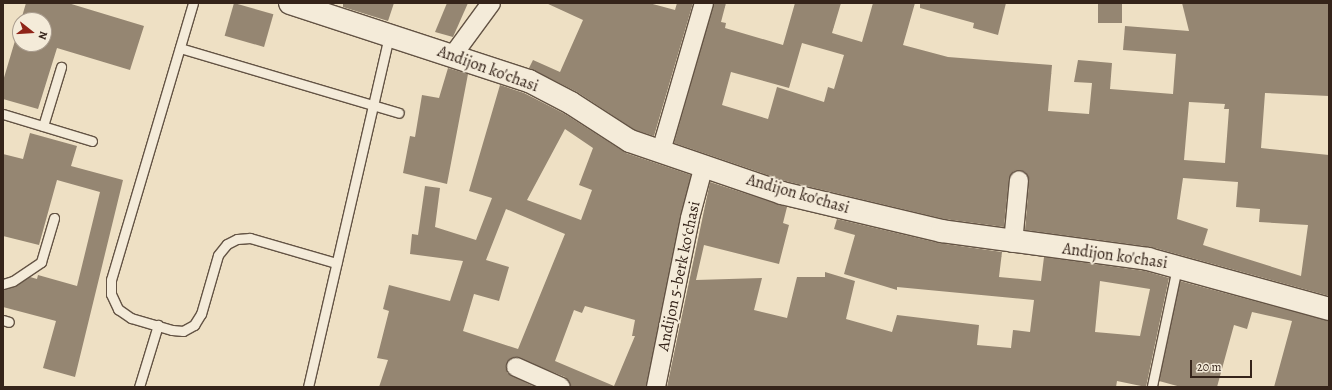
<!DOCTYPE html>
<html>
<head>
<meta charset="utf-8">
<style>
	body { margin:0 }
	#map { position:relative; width:1332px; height:390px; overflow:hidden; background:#eee0c4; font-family:Alegreya,serif }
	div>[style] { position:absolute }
	.building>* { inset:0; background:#958672; transform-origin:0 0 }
	.roads { filter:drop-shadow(1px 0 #635344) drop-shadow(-1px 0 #635344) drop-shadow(0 1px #635344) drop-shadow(0 -1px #635344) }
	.service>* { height:9px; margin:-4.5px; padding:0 4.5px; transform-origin:4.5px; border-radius:4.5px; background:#f4ebd9 }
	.minor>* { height:18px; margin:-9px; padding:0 9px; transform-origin:9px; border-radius:9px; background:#f4ebd9 }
	.tertiary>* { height:22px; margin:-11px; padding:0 11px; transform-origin:11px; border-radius:11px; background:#f4ebd9 }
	span { translate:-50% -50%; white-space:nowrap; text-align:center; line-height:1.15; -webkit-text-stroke:4px #f4ebd9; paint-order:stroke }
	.street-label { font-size:16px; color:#35241a }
	.frame { position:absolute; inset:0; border:4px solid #35241a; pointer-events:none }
	.north { position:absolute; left:12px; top:12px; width:40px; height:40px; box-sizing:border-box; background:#f4ebd9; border:1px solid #a89b8d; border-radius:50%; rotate:107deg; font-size:11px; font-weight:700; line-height:16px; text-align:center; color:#35241a }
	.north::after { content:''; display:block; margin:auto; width:14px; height:18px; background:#8f2418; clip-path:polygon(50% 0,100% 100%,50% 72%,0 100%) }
	.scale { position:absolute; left:1190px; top:360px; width:62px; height:18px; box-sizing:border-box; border:2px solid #35241a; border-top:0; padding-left:5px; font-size:12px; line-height:14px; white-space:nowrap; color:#35241a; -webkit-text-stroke:3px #f4ebd9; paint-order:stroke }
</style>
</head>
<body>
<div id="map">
	<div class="building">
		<div style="clip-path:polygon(26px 3px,68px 3px,144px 26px,130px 70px,57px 48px,38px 109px,3px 99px,3px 81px,20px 24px,20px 44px,44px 44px,44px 20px,21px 20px)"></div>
		<div style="left:234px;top:3px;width:41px;height:34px;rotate:16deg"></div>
		<div style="clip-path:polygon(343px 3px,394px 3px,388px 21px,343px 7px)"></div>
		<div style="clip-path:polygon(447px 3px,468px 3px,453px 37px,435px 32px)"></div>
		<div style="clip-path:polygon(546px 3px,649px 3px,675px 10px,677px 3px,693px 3px,654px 136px,635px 130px,577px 92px,529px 68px,533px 60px,560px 72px,583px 20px)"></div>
		<div style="clip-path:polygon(evenodd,714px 3px,726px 3px,721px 22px,726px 23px,725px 28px,783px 45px,795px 3px,841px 3px,832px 33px,862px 42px,873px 3px,915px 3px,903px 45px,948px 57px,1052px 65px,1048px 111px,1089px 114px,1092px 83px,1074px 82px,1078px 60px,1112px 63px,1110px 89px,1173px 94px,1176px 54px,1123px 50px,1125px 26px,1189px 31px,1182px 3px,1329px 3px,1329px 96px,1265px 93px,1261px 148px,1329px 155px,1329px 296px,1151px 247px,1025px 230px,1029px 181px,1025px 172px,1020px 170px,1014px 171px,1009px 179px,1004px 227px,944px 219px,785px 181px,674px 143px,714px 3px,802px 43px,844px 55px,834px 89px,828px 87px,824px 102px,777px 87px,768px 119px,722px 105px,731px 72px,789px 88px,802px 43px,714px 3px,1189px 102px,1225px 104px,1224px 109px,1229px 109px,1225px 163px,1184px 160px,1189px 102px,714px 3px,1183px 178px,1238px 182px,1236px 207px,1260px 209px,1259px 222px,1308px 225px,1301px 276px,1203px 245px,1208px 229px,1177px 219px,1183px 178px)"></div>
		<div style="clip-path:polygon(920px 3px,1006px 3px,998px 35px,973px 28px,974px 23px,920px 8px)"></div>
		<div style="left:1098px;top:3px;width:24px;height:20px"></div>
		<div style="clip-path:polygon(448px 68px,468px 74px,447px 184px,403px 173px,410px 136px,415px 137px,422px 95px,439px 98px)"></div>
		<div style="clip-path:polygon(evenodd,500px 85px,524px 93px,565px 114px,626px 153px,691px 175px,646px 387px,571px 387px,565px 377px,515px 357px,507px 362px,507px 373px,535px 387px,379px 387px,388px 360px,377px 358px,389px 311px,383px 309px,389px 285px,450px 301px,463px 261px,410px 254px,412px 234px,418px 235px,425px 186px,440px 188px,435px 227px,476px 240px,492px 198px,469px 191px,500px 85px,565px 129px,593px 148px,579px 185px,592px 190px,581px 220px,527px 200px,565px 129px,500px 85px,506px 209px,565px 234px,518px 349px,463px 331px,474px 294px,499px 301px,509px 267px,486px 260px,506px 209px,500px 85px,585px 306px,635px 320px,632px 336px,635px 336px,614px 386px,555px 361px,574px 310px,582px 313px,585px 306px)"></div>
		<div style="clip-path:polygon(30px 133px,77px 146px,71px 166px,123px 180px,75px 377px,43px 368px,56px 321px,3px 307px,3px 290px,30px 277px,37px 279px,38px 275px,77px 286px,100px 192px,57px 180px,39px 245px,3px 236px,3px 154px,23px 159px)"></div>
		<div style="clip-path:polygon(evenodd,710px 182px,787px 207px,783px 223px,789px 225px,779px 264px,704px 245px,696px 280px,762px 278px,754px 310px,787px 318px,797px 277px,825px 277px,825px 272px,855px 281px,846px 319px,892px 332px,897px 315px,979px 325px,977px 345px,1011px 348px,1013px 330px,1030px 332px,1034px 300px,897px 287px,897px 290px,844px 274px,855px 235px,834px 229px,837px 219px,939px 243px,1002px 252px,999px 277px,1041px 281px,1044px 257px,1145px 271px,1169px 278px,1146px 387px,1117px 381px,1116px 387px,667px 387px,710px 182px,1100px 281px,1150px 289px,1140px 336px,1095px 332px,1100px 281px)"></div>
		<div style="clip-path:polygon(1180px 281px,1329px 321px,1329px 387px,1274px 387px,1292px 321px,1252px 312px,1247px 329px,1234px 325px,1217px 387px,1181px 387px,1159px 381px)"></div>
	</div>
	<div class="roads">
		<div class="service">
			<div style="left:193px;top:3px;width:289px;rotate:106.5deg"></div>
			<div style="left:111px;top:280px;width:14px;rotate:90deg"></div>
			<div style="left:111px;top:294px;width:17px;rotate:65deg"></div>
			<div style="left:118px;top:309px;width:16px;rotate:35deg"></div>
			<div style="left:131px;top:318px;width:43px;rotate:16.3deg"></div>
			<div style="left:172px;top:330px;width:11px;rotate:5deg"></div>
			<div style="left:183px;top:331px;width:13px;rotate:-29deg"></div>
			<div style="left:194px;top:325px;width:13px;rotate:-58deg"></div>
			<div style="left:201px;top:314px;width:61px;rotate:-73.9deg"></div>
			<div style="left:218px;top:255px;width:14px;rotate:-51deg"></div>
			<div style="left:227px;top:244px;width:11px;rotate:-27deg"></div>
			<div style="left:237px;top:239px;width:13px;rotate:-4deg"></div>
			<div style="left:250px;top:238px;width:90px;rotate:16.2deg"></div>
			<div style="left:180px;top:48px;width:228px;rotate:16.5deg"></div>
			<div style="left:3px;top:114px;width:93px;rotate:16.9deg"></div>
			<div style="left:43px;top:126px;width:62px;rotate:-73deg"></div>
			<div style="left:3px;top:284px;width:10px;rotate:-17deg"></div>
			<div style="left:13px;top:281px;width:34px;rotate:-34deg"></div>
			<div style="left:41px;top:262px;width:46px;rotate:-73.5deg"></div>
			<div style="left:3px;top:320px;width:6px;rotate:18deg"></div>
			<div style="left:1152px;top:386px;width:122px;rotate:-78.1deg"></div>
			<div style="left:139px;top:387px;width:65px;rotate:-73deg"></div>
			<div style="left:308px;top:387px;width:361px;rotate:-77deg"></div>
		</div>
		<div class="minor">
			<div style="left:453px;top:55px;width:64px;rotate:-53.8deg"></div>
			<div style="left:661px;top:151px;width:154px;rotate:-73.8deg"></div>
			<div style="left:1013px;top:243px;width:63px;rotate:-84.6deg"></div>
			<div style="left:516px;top:367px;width:49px;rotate:24deg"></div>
			<div style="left:656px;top:387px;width:172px;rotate:-78.6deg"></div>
			<div style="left:690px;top:218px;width:55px;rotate:-75.2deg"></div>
		</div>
		<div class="tertiary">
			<div style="left:290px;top:3px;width:251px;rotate:18.1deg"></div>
			<div style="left:529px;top:81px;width:47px;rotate:27.6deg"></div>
			<div style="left:571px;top:103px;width:70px;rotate:32.8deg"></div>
			<div style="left:630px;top:141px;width:161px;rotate:18.9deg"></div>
			<div style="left:782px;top:193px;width:164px;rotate:13.4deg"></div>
			<div style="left:942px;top:231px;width:208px;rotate:7.7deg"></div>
			<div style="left:1148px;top:259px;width:188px;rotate:15.4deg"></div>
		</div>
	</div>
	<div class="street-label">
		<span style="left:488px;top:69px;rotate:20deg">Andijon ko'chasi</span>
		<span style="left:798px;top:194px;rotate:16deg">Andijon ko'chasi</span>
		<span style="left:1115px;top:256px;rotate:8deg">Andijon ko'chasi</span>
		<span style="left:679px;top:276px;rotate:-78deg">Аndijon 5-berk koʻchasi</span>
	</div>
	<div class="frame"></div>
	<div class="north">N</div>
	<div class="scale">20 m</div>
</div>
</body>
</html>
